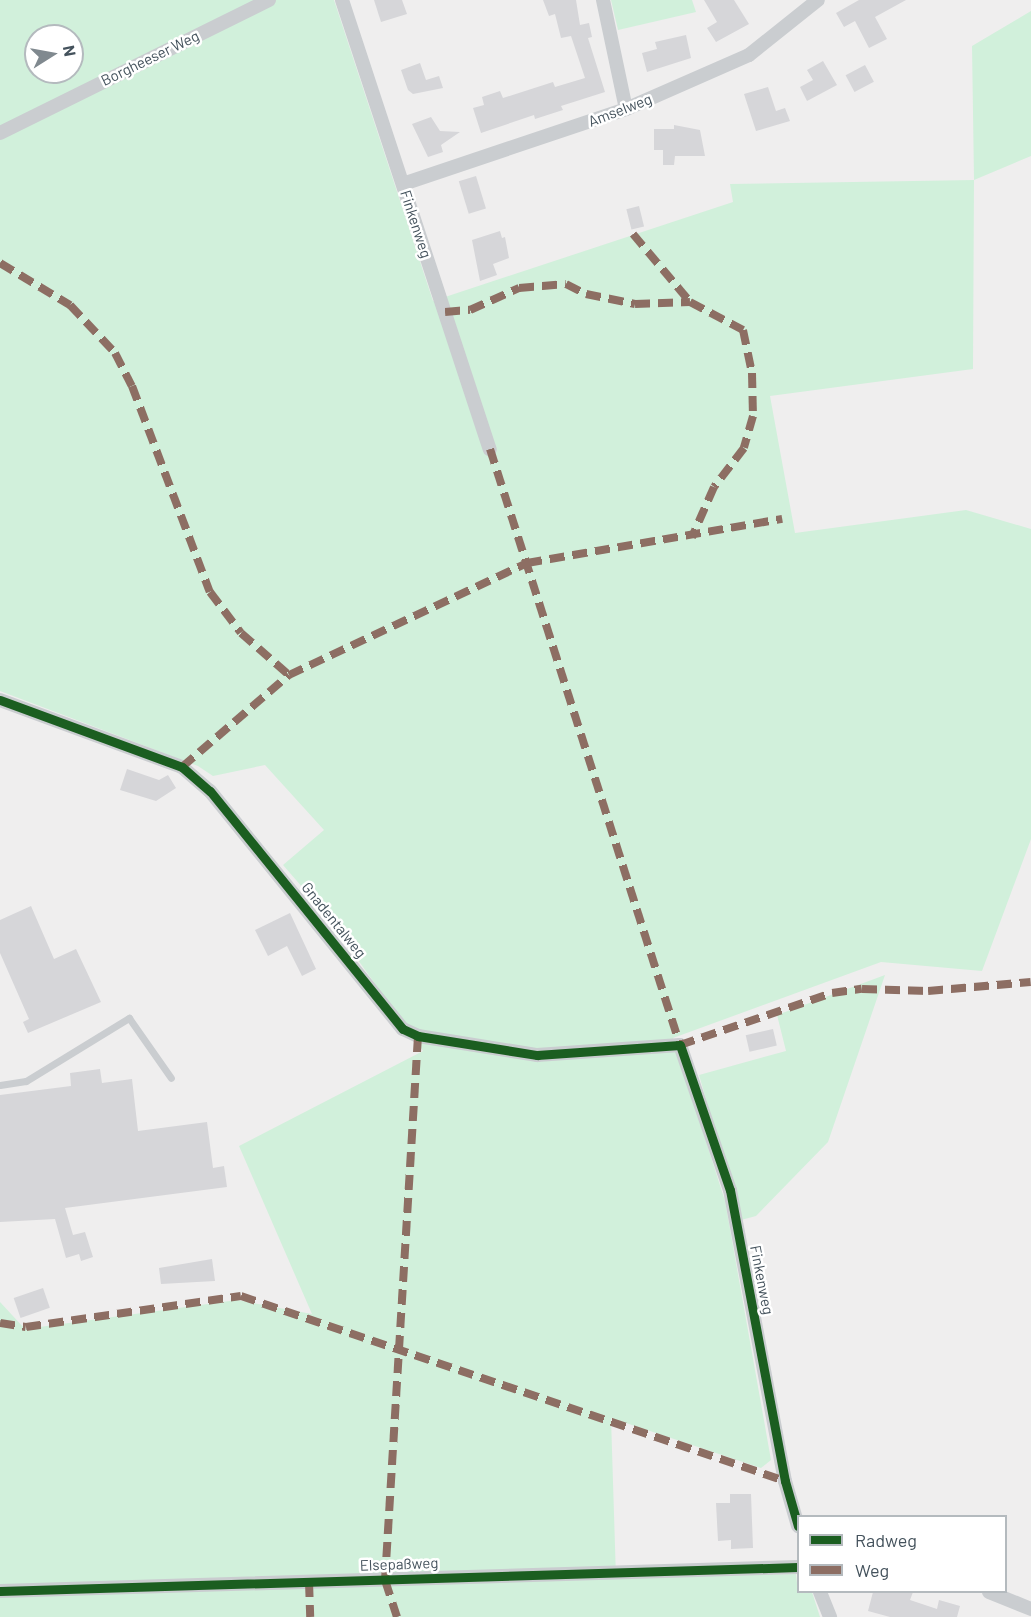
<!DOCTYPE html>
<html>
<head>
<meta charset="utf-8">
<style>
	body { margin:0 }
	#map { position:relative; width:1031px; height:1617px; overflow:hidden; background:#efeeee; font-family:Barlow,sans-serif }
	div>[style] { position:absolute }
	.green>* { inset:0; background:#d1f0db }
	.building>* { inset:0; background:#d6d6d9; transform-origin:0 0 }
	.service>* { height:7px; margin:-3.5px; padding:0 3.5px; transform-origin:3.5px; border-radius:3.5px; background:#cacdd0 }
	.minor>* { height:14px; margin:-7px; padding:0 7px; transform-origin:7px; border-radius:7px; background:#cacdd0 }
	.quiet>* { height:8px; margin-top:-4px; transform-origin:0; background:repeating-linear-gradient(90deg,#8d6e63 0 15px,transparent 0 23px) }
	.cycleway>* { height:9px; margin:-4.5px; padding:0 4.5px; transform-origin:4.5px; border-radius:4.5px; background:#1b5e20 }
	span { translate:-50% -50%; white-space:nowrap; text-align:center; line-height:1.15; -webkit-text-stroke:5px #fff; paint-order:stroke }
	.street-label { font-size:15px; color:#44525c }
	.legend { position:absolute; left:797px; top:1515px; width:210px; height:78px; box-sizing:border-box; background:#fff; border:2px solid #b4babe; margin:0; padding:8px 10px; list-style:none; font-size:18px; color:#44525c }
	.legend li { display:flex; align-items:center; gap:12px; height:30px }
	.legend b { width:30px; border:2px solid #b4babe }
	.north { position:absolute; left:24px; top:24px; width:60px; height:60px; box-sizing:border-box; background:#fff; border:2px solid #b4babe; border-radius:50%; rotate:79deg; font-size:16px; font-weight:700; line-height:24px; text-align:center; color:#44525c }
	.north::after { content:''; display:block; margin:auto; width:21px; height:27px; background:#80898f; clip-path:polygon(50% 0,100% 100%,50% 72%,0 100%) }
</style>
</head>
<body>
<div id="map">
	<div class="green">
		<div style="clip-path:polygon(evenodd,0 0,334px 0,433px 301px,733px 202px,730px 184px,974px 180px,972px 46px,1031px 11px,1031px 156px,974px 180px,973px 369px,770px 396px,795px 533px,966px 510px,1031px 529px,1031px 839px,982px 971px,881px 962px,673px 1038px,725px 1201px,771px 1460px,761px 1468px,611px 1418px,616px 1578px,796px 1574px,798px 1592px,812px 1592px,820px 1617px,0 1617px,0 1302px,25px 1329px,237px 1300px,312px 1314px,239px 1146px,423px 1051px,323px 911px,283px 865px,324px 830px,265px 765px,213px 776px,198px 766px,0 691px,0 0,36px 36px,72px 36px,72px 72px,36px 72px,36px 36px)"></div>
		<div style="clip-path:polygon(611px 0,692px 0,696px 12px,618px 30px)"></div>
		<div style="clip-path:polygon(885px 975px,828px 1142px,756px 1216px,741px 1220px,699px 1075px,786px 1051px,777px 1015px)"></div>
	</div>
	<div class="building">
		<div style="clip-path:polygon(374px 0,402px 0,407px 14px,381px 22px)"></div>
		<div style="clip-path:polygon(543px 0,576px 0,580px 25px,589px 23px,592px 37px,588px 38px,605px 92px,561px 106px,563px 110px,535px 119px,534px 115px,481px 133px,473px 108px,484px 105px,482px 97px,500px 91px,503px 98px,553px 82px,555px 87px,585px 78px,571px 36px,561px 38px,555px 14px,549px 16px)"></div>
		<div style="clip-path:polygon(704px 0,734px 0,749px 24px,716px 42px,707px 28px,717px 22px)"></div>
		<div style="clip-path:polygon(859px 0,906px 0,875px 17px,887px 39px,869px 48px,855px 21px,844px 27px,836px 13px)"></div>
		<div style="clip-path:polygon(686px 35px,691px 58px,647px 72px,642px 53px,657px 49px,655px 42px)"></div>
		<div style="clip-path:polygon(823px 61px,837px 85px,807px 101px,800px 87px,813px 80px,807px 70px)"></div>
		<div style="clip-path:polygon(420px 63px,426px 80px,439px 76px,443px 88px,413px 94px,408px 90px,401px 70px)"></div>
		<div style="left:865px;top:65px;width:19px;height:22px;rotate:62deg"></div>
		<div style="clip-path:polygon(768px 87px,776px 111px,785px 108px,790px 121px,756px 131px,744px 94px)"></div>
		<div style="clip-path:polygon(431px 117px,440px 131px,460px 132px,441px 145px,443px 152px,428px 157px,412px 124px)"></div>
		<div style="clip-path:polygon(674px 125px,700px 130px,705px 156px,675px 156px,674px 165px,663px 165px,663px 150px,654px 150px,654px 129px,674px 129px)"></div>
		<div style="left:476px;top:176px;width:34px;height:18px;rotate:73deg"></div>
		<div style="left:639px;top:206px;width:21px;height:13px;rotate:76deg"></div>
		<div style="clip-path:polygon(500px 231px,502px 238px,505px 237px,509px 258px,493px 264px,497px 275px,480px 281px,472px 240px)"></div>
		<div style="clip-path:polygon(127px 769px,159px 780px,168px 775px,176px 788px,156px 801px,120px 790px)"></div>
		<div style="clip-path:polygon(31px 906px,54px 959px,76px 949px,101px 1002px,28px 1033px,23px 1022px,29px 1019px,0 953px,0 920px)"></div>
		<div style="clip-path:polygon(290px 913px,316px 969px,302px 976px,287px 946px,268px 956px,255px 930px)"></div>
		<div style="left:773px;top:1029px;width:17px;height:28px;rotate:77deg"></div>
		<div style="clip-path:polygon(100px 1069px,102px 1083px,132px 1079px,138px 1131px,207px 1122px,213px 1168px,224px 1166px,227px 1187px,65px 1208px,73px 1235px,85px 1232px,93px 1257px,81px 1261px,79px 1254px,66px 1258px,55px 1219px,0 1222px,0 1095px,71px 1086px,70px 1073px)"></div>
		<div style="clip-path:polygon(212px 1259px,215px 1281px,161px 1284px,159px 1268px)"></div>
		<div style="left:43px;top:1288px;width:21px;height:31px;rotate:71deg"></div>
		<div style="clip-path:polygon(730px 1494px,751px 1494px,753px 1548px,731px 1549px,731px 1540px,718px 1541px,716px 1503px,730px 1503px)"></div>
		<div style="clip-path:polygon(873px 1592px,913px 1592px,910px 1600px,937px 1609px,939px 1600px,960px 1606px,957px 1617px,890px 1617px,868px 1611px)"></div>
	</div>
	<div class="service">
		<div style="left:0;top:1085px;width:26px;rotate:-9deg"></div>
		<div style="left:26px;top:1081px;width:121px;rotate:-31.5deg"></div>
		<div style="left:129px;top:1018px;width:73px;rotate:55deg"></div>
	</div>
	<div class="minor">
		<div style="left:342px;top:0;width:473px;rotate:71.8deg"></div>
		<div style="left:603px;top:0;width:111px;rotate:78.1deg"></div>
		<div style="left:0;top:133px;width:300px;rotate:-26.3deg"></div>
		<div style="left:403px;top:184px;width:235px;rotate:-18.6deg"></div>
		<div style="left:626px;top:109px;width:134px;rotate:-23.7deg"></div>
		<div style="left:749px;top:55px;width:88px;rotate:-38.6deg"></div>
		<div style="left:0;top:700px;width:194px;rotate:20.2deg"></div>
		<div style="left:182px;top:767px;width:37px;rotate:41deg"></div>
		<div style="left:210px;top:791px;width:306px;rotate:51deg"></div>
		<div style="left:403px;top:1029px;width:17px;rotate:25deg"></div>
		<div style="left:418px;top:1036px;width:121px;rotate:9.1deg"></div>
		<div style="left:537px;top:1055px;width:143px;rotate:-4deg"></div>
		<div style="left:680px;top:1045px;width:153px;rotate:71deg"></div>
		<div style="left:730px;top:1190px;width:296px;rotate:79.3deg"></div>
		<div style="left:785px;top:1481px;width:47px;rotate:73.9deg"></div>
		<div style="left:0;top:1591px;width:798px;rotate:-1.72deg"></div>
		<div style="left:820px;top:1592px;width:27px;rotate:68deg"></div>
		<div style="left:989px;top:1592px;width:45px;rotate:22deg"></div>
	</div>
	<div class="quiet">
		<div style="left:633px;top:234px;width:89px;rotate:50deg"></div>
		<div style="left:0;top:263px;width:82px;rotate:31deg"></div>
		<div style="left:70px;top:305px;width:66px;rotate:46.8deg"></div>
		<div style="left:115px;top:353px;width:37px;rotate:63deg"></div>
		<div style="left:132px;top:386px;width:220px;rotate:69.3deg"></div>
		<div style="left:210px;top:592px;width:51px;rotate:52.9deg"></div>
		<div style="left:241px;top:633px;width:64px;rotate:41.2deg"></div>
		<div style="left:445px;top:312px;width:25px;rotate:-5deg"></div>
		<div style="left:470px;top:310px;width:54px;rotate:-24.2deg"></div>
		<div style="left:519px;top:288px;width:47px;rotate:-4.9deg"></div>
		<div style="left:566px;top:284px;width:22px;rotate:27deg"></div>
		<div style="left:586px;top:294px;width:50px;rotate:11.5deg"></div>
		<div style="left:635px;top:304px;width:55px;rotate:-2.1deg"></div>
		<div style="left:690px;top:302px;width:60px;rotate:27.8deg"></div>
		<div style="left:743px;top:330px;width:44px;rotate:78.2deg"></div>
		<div style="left:752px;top:373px;width:43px;rotate:88.7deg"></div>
		<div style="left:753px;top:416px;width:33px;rotate:106deg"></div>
		<div style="left:744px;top:448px;width:49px;rotate:127.6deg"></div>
		<div style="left:714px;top:487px;width:55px;rotate:113.7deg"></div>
		<div style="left:490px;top:449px;width:626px;rotate:72.32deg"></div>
		<div style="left:680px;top:1045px;width:161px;rotate:-18.9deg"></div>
		<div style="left:832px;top:993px;width:30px;rotate:-8deg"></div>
		<div style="left:862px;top:989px;width:66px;rotate:1.7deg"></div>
		<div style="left:928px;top:991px;width:103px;rotate:-5deg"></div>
		<div style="left:182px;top:767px;width:141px;rotate:-40.7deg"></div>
		<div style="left:289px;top:675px;width:263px;rotate:-25.2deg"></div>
		<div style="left:527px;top:563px;width:259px;rotate:-9.8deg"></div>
		<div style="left:0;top:1323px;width:26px;rotate:9deg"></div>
		<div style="left:26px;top:1327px;width:217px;rotate:-8.2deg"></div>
		<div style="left:241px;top:1296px;width:575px;rotate:18.78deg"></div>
		<div style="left:309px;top:1582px;width:35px;rotate:88deg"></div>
		<div style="left:397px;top:1617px;width:39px;rotate:-108deg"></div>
		<div style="left:385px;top:1580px;width:545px;rotate:-86.53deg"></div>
	</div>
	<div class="cycleway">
		<div style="left:0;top:700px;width:194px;rotate:20.2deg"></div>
		<div style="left:182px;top:767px;width:37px;rotate:41deg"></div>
		<div style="left:210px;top:791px;width:306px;rotate:51deg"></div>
		<div style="left:403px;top:1029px;width:17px;rotate:25deg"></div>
		<div style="left:418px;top:1036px;width:121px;rotate:9.1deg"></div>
		<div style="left:537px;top:1055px;width:143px;rotate:-4deg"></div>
		<div style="left:680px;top:1045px;width:153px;rotate:71deg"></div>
		<div style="left:730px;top:1190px;width:296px;rotate:79.3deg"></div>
		<div style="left:785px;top:1481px;width:47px;rotate:73.9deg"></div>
		<div style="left:0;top:1591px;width:798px;rotate:-1.72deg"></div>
	</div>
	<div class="street-label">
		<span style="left:150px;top:58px;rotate:-26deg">Borgheeser Weg</span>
		<span style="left:620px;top:110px;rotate:-21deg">Amselweg</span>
		<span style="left:416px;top:224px;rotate:72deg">Finkenweg</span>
		<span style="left:334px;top:920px;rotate:51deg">Gnadentalweg</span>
		<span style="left:762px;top:1280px;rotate:79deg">Finkenweg</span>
		<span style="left:399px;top:1564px;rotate:-2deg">Elsepaßweg</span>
	</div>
	<ul class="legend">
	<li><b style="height:8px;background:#1b5e20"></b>Radweg</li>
	<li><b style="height:8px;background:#8d6e63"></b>Weg</li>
	</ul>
	<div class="north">N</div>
</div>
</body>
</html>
